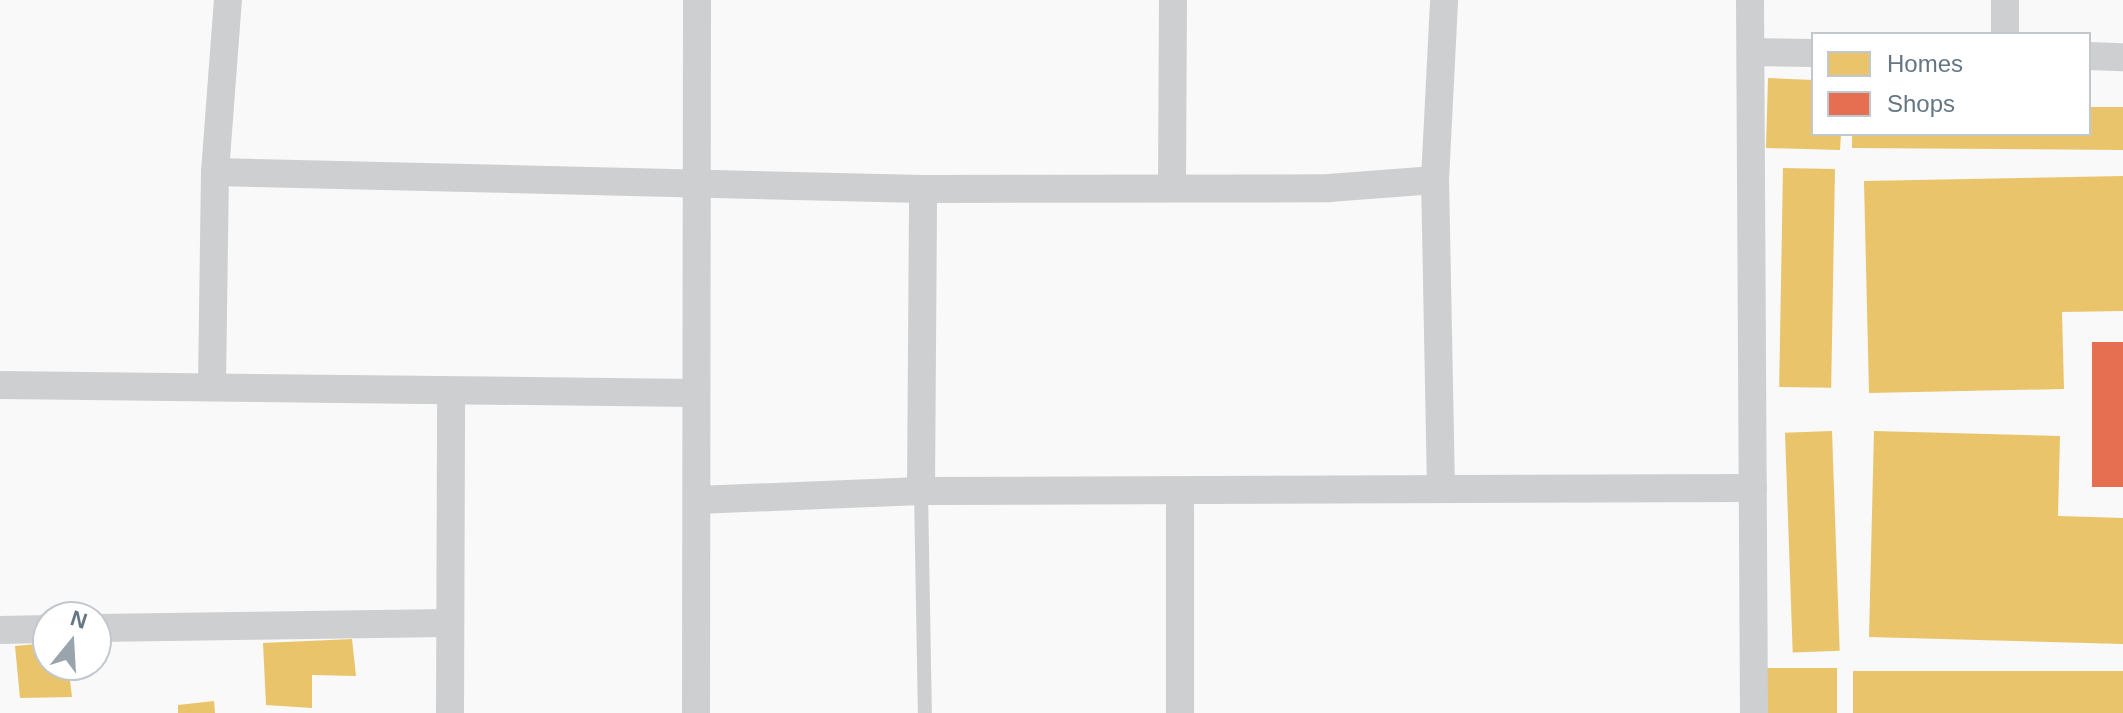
<!DOCTYPE html>
<html>
<head>
<meta charset="utf-8">
<style>
	body { margin:0 }
	#map { position:relative; width:2123px; height:713px; overflow:hidden; background:#f9f9f9; font-family:Helvetica,sans-serif }
	div>[style] { position:absolute }
	.homes>* { inset:0; background:#e9c46a; transform-origin:0 0 }
	.shops>* { inset:0; background:#e76f51; transform-origin:0 0 }
	.service>* { height:14px; margin:-7px; padding:0 7px; transform-origin:7px; border-radius:7px; background:#cecfd0 }
	.minor>* { height:28px; margin:-14px; padding:0 14px; transform-origin:14px; border-radius:14px; background:#cecfd0 }
	span { translate:-50% -50%; white-space:nowrap; text-align:center; line-height:1.15; -webkit-text-stroke:8px #fff; paint-order:stroke }
	.legend { position:absolute; left:1811px; top:32px; width:280px; height:104px; box-sizing:border-box; background:#fff; border:2px solid #c1c8cd; margin:0; padding:10px 14px; list-style:none; font-size:24px; color:#657683 }
	.legend li { display:flex; align-items:center; gap:16px; height:40px }
	.legend b { width:40px; border:2px solid #c1c8cd }
	.north { position:absolute; left:32px; top:601px; width:80px; height:80px; box-sizing:border-box; background:#fff; border:2px solid #c1c8cd; border-radius:50%; rotate:18deg; font-size:22px; font-weight:700; line-height:32px; text-align:center; color:#657683 }
	.north::after { content:''; display:block; margin:auto; width:28px; height:36px; background:#99a4ac; clip-path:polygon(50% 0,100% 100%,50% 72%,0 100%) }
</style>
</head>
<body>
<div id="map">
	<div class="homes">
		<div style="clip-path:polygon(1768px 78px,1813px 80px,1813px 134px,1841px 134px,1840px 150px,1766px 148px)"></div>
		<div style="clip-path:polygon(2089px 107px,2123px 107px,2123px 150px,1852px 148px,1852px 134px,2089px 134px)"></div>
		<div style="left:1783px;top:168px;width:52px;height:219px;rotate:1deg"></div>
		<div style="clip-path:polygon(2123px 176px,2123px 311px,2062px 312px,2064px 389px,1869px 393px,1864px 181px)"></div>
		<div style="left:1832px;top:431px;width:220px;height:47px;rotate:88deg"></div>
		<div style="clip-path:polygon(1874px 431px,2060px 436px,2058px 516px,2123px 518px,2123px 644px,1869px 637px)"></div>
		<div style="clip-path:polygon(352px 639px,356px 676px,312px 675px,312px 708px,266px 705px,263px 643px)"></div>
		<div style="clip-path:polygon(48px 643px,48px 665px,68px 665px,72px 697px,20px 698px,15px 646px)"></div>
		<div style="left:1767px;top:668px;width:70px;height:45px"></div>
		<div style="left:2123px;top:671px;width:42px;height:270px;rotate:90deg"></div>
		<div style="clip-path:polygon(214px 701px,215px 713px,178px 713px,178px 705px)"></div>
	</div>
	<div class="shops">
		<div style="left:2092px;top:342px;width:31px;height:145px"></div>
	</div>
	<div class="service">
		<div style="left:921px;top:491px;width:222px;rotate:89deg"></div>
	</div>
	<div class="minor">
		<div style="left:1750px;top:0;width:713px;rotate:89.68deg"></div>
		<div style="left:2005px;top:0;width:34px;rotate:90deg"></div>
		<div style="left:1752px;top:52px;width:61px;rotate:0.9deg"></div>
		<div style="left:2089px;top:56px;width:34px;rotate:2deg"></div>
		<div style="left:215px;top:172px;width:708px;rotate:1.38deg"></div>
		<div style="left:923px;top:189px;width:406px;rotate:-0.1deg"></div>
		<div style="left:1329px;top:188px;width:106px;rotate:-4.3deg"></div>
		<div style="left:1172px;top:187px;width:187px;rotate:-89.7deg"></div>
		<div style="left:0;top:385px;width:694px;rotate:0.66deg"></div>
		<div style="left:212px;top:385px;width:213px;rotate:-89.2deg"></div>
		<div style="left:215px;top:172px;width:172px;rotate:-85.7deg"></div>
		<div style="left:1441px;top:489px;width:309px;rotate:-91.1deg"></div>
		<div style="left:1435px;top:180px;width:180px;rotate:-87.1deg"></div>
		<div style="left:921px;top:491px;width:302px;rotate:-89.6deg"></div>
		<div style="left:1180px;top:493px;width:220px;rotate:90deg"></div>
		<div style="left:697px;top:500px;width:224px;rotate:-2.3deg"></div>
		<div style="left:921px;top:491px;width:832px;rotate:-0.21deg"></div>
		<div style="left:96px;top:628px;width:351px;rotate:-0.8deg"></div>
		<div style="left:0;top:630px;width:48px;rotate:-1.2deg"></div>
		<div style="left:450px;top:713px;width:320px;rotate:-89.8deg"></div>
		<div style="left:696px;top:713px;width:713px;rotate:-89.92deg"></div>
	</div>
	<ul class="legend">
	<li><b style="height:22px;background:#e9c46a"></b>Homes</li>
	<li><b style="height:22px;background:#e76f51"></b>Shops</li>
	</ul>
	<div class="north">N</div>
</div>
</body>
</html>
